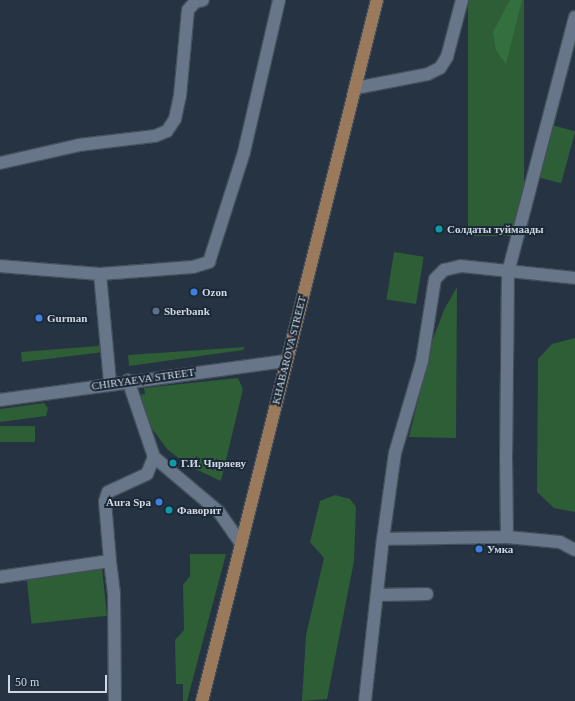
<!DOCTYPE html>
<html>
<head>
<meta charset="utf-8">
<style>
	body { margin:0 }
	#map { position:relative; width:575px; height:701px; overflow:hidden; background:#253342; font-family:"Times New Roman",serif }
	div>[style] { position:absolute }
	.green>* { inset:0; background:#2e5e36; transform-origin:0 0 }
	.forest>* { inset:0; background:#34703f }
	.roads { filter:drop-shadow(1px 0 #444f5c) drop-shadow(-1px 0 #444f5c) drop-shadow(0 1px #444f5c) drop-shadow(0 -1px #444f5c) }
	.minor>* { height:12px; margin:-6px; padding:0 6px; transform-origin:6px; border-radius:6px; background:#677688 }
	.major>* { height:12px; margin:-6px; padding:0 6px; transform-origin:6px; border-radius:6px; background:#9b7a5c }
	.dots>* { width:11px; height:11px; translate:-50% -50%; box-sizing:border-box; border:2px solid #1c2938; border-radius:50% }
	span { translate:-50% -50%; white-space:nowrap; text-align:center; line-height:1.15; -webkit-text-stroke:4px #1c2938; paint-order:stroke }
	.poi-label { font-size:11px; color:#cfd7e1; font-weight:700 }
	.left { translate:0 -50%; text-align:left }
	.right { translate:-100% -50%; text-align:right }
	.street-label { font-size:11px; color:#cfd7e1 }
	.scale { position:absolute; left:8px; top:675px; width:99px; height:18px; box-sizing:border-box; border:2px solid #cfd7e1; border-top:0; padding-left:5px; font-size:12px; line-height:14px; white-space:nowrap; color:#cfd7e1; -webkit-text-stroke:3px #1c2938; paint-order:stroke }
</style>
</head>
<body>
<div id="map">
	<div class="green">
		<div style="left:468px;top:0;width:56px;height:236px"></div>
		<div style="left:552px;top:125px;width:24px;height:54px;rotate:15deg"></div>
		<div style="left:394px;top:252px;width:30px;height:48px;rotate:9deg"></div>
		<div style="clip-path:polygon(457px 287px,456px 438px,409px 437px,433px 339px,444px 310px)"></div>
		<div style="clip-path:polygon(104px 337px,104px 352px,22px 362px,21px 352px,98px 346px)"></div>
		<div style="clip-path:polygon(575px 338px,575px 512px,554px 508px,537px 492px,538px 359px,552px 344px)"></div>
		<div style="clip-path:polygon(245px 347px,243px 350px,129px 366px,128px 355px)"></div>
		<div style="clip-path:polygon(238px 378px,243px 389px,221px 481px,189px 466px,167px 449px,148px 423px,137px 395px,145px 394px,144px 388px)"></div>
		<div style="clip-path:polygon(44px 403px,48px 408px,46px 416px,0 422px,0 409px)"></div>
		<div style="left:35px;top:426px;width:16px;height:35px;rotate:90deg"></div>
		<div style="clip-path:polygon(335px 495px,350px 499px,356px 507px,354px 561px,327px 699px,302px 701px,306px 635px,324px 558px,310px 542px,320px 501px)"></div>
		<div style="clip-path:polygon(190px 554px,226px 554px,187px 701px,183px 701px,183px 684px,176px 684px,175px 640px,184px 630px,183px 585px,190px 576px)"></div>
		<div style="left:102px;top:568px;width:48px;height:76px;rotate:84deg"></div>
	</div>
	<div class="forest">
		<div style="clip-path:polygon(510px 0,522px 0,506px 64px,496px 50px,493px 32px)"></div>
	</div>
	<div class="roads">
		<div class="minor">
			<div style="left:575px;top:17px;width:264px;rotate:104.7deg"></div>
			<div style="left:508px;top:272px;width:183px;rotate:90.6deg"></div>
			<div style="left:506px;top:455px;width:82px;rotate:89.3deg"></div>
			<div style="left:507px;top:537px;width:53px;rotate:5.4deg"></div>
			<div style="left:560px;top:542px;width:17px;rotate:28deg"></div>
			<div style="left:356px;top:88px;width:73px;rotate:-11deg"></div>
			<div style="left:428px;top:74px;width:13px;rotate:-27deg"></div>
			<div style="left:440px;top:68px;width:13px;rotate:-58deg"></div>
			<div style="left:447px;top:57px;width:59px;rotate:-75.3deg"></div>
			<div style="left:0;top:163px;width:81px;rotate:-12.8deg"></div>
			<div style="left:79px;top:145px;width:77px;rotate:-6.8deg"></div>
			<div style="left:155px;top:136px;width:13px;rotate:-23deg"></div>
			<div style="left:167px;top:131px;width:14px;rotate:-56deg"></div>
			<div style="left:175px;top:119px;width:24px;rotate:-78deg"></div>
			<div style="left:180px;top:96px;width:86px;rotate:-84.7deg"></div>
			<div style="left:188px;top:10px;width:11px;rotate:-49deg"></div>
			<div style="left:195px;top:2px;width:8px;rotate:-14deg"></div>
			<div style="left:0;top:266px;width:100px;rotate:4.6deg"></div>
			<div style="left:110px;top:382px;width:108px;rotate:-95.3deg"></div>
			<div style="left:100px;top:274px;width:93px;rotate:-4.3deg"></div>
			<div style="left:193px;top:267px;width:17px;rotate:-17deg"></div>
			<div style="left:209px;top:262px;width:115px;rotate:-72.3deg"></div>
			<div style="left:244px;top:152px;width:156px;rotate:-77deg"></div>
			<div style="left:0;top:400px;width:289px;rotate:-7.8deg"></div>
			<div style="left:154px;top:457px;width:85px;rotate:40.2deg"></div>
			<div style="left:219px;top:512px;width:39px;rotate:55deg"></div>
			<div style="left:383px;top:539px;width:87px;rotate:-82.1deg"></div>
			<div style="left:395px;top:453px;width:96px;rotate:-73.6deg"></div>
			<div style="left:422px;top:361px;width:83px;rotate:-81deg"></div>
			<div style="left:435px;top:279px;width:13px;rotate:-45deg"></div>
			<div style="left:444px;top:270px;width:17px;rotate:-13deg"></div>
			<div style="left:461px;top:266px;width:115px;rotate:6deg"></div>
			<div style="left:110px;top:561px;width:34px;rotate:83deg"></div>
			<div style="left:114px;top:595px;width:106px;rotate:89.5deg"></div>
			<div style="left:0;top:577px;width:111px;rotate:-8.3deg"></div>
			<div style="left:110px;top:561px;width:60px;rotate:-94.8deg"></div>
			<div style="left:105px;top:501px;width:9px;rotate:-72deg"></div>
			<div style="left:108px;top:492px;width:43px;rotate:-24.8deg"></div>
			<div style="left:147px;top:474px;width:18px;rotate:-68deg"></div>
			<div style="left:154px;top:457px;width:81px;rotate:-108.7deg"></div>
			<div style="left:377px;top:595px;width:50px;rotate:-1.1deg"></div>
			<div style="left:365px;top:701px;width:163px;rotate:-83.7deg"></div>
			<div style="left:383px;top:539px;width:124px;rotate:-0.9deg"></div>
		</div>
		<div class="major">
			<div style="left:202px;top:701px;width:723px;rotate:-75.98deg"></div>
		</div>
	</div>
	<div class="dots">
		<div style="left:439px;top:229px;background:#0f9aa8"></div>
		<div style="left:194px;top:292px;background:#3f7fe0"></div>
		<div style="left:156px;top:311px;background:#5c6f8a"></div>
		<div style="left:39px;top:318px;background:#3f7fe0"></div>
		<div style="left:173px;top:463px;background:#0f9aa8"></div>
		<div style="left:159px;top:502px;background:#3f7fe0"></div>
		<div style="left:169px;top:510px;background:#0f9aa8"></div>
		<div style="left:479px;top:549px;background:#3f7fe0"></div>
	</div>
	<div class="poi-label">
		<span class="left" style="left:447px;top:229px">Солдаты туймаады</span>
		<span class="left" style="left:202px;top:292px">Ozon</span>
		<span class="left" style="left:164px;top:311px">Sberbank</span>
		<span class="left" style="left:47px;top:318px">Gurman</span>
		<span class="left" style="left:181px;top:463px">Г.И. Чиряеву</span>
		<span class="right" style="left:151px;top:502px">Aura Spa</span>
		<span class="left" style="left:177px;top:510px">Фаворит</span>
		<span class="left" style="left:487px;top:549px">Умка</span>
	</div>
	<div class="street-label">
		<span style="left:289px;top:350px;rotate:-76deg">KHABAROVA STREET</span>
		<span style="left:143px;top:379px;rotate:-8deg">CHIRYAEVA STREET</span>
	</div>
	<div class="scale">50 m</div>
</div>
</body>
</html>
